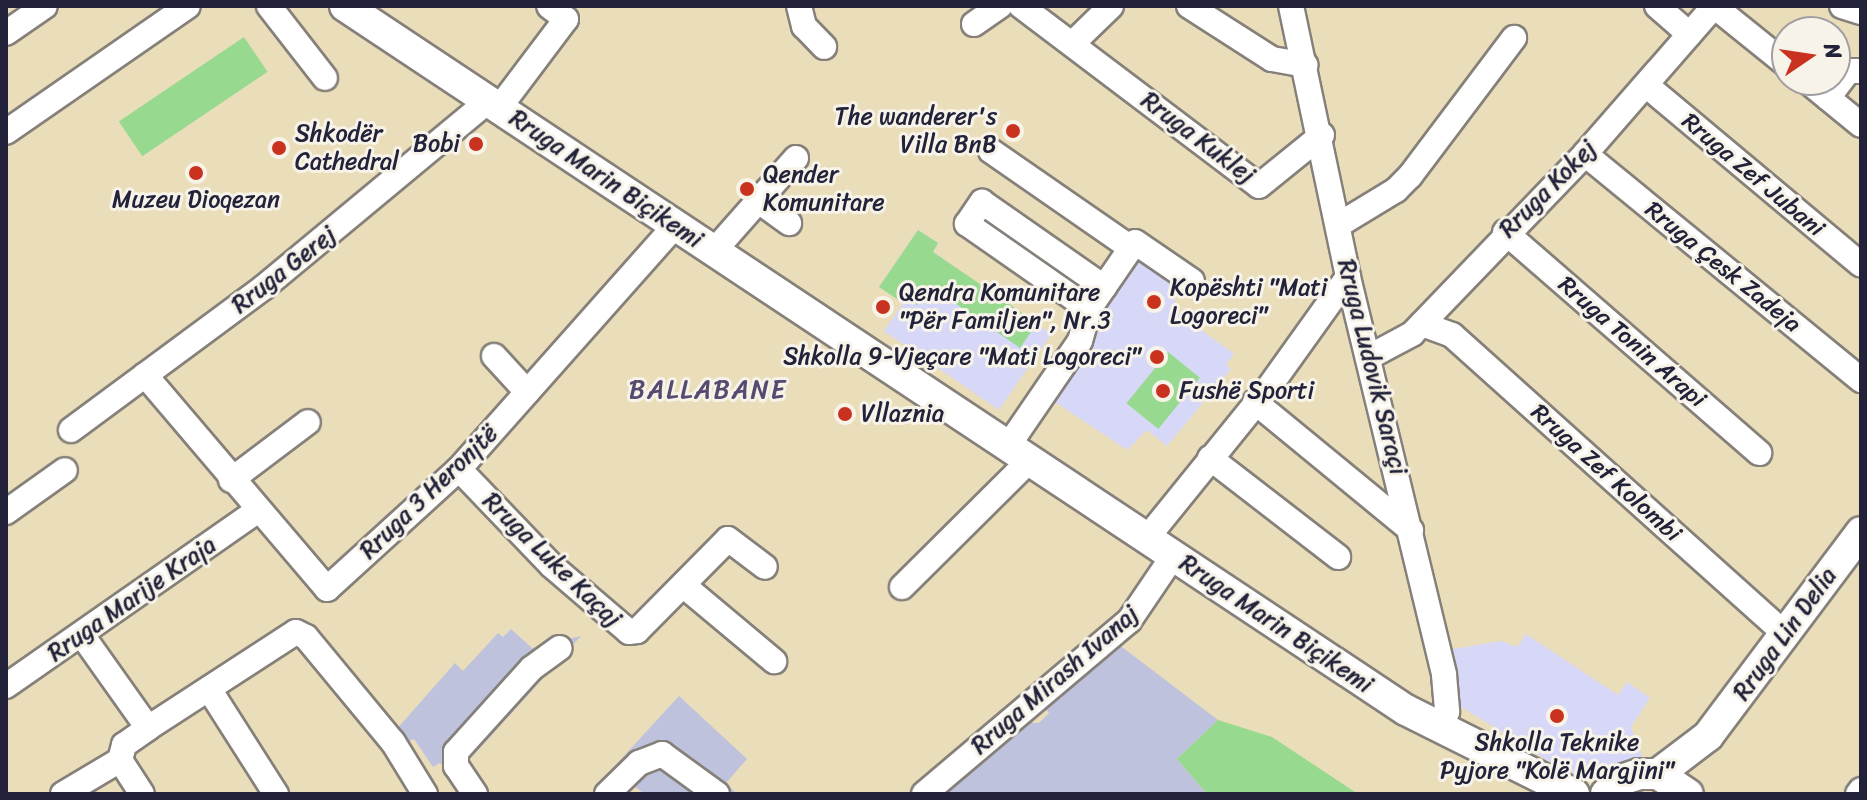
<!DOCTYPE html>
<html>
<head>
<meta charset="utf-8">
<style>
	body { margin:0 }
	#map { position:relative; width:1867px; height:800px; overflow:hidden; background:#eaddb9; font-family:Sriracha,sans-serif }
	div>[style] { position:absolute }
	.built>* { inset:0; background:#d7d7f8 }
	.industrial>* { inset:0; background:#bfc2dd }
	.green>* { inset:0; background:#98d990; transform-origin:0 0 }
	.roads { filter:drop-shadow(2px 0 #86807a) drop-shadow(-2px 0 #86807a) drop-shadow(0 2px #86807a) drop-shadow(0 -2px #86807a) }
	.minor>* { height:24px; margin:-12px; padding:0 12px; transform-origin:12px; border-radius:12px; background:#fff }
	.major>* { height:30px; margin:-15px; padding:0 15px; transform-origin:15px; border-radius:15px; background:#fff }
	.dots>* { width:22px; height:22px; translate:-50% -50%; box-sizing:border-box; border:4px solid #f7f3e8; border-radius:50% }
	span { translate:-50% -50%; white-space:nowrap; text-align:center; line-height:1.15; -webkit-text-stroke:6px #f7f3e8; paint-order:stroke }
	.poi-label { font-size:24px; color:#22223b }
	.right { translate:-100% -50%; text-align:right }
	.left { translate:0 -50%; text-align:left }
	.street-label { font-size:24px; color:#22223b }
	.neighbourhood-label { font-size:26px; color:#564a71; letter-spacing:2px }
	.frame { position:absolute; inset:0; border:8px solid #22223b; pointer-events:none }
	.north { position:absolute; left:1771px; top:16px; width:80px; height:80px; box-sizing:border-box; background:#f7f3e8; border:2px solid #a29fa3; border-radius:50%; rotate:77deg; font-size:22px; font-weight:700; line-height:32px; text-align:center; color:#22223b }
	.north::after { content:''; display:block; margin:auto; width:28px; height:36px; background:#c8321e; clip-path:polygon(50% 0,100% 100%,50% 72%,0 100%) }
</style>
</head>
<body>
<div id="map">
	<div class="built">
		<div style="clip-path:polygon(918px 230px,938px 243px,933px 252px,1051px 334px,999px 410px,884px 331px,903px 303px,879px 287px)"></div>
		<div style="clip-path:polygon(1151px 258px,1177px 276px,1168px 289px,1178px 305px,1174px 310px,1234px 354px,1226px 365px,1231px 369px,1167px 446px,1147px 430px,1127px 450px,1052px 400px,1097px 336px,1090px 330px,1138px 259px,1146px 265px)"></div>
		<div style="clip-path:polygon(1526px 634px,1618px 695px,1627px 682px,1650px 698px,1631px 727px,1643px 758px,1598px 775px,1571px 775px,1458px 705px,1448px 650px,1501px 641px,1517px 647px)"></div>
	</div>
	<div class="industrial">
		<div style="clip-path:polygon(511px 629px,532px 648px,581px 636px,453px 778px,440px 763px,433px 767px,414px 739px,407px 742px,395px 731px,455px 663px,463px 671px,498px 633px,503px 637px)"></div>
		<div style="clip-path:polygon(1118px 644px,1218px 720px,1177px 759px,1207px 794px,940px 794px,1025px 722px,1039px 723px,1049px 713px,1040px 702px)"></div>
		<div style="clip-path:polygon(679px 696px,747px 759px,726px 783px,737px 794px,645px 794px,611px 770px)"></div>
	</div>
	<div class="green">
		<div style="left:244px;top:37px;width:42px;height:151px;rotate:56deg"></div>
		<div style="clip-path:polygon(918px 230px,938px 243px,933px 252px,1037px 323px,1020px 348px,930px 286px,917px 305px,907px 298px,903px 303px,879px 287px)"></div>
		<div style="left:1168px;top:352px;width:41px;height:66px;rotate:39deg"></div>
		<div style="clip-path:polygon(1218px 720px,1272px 737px,1358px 794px,1207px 794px,1177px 759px)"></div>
	</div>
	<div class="roads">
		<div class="minor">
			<div style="left:269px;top:6px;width:91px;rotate:52.1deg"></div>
			<div style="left:799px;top:6px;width:21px;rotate:76deg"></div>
			<div style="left:804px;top:26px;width:29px;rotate:46deg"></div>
			<div style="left:1021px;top:6px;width:298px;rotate:37.1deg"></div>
			<div style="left:1259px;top:186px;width:81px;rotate:-39deg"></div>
			<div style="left:1189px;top:6px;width:98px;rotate:32.6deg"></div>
			<div style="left:1272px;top:59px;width:34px;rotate:10deg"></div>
			<div style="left:1291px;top:6px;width:277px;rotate:78.1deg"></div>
			<div style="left:1348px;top:277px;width:409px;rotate:76.4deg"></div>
			<div style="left:1444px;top:675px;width:37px;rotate:85deg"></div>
			<div style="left:1447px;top:712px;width:17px;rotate:115deg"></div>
			<div style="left:1657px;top:6px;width:43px;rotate:41.2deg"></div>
			<div style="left:1714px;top:6px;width:94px;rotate:38.9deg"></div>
			<div style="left:1842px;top:6px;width:20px;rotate:18deg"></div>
			<div style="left:974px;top:24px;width:32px;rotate:-35deg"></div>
			<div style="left:6px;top:33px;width:47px;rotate:-34.7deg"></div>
			<div style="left:1073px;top:43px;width:53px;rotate:-44.2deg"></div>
			<div style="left:1806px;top:80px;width:71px;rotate:39.3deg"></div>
			<div style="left:1646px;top:85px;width:280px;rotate:39.9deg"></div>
			<div style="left:1828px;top:98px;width:34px;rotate:-53deg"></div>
			<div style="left:1848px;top:71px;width:13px"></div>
			<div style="left:499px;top:108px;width:111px;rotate:-53deg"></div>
			<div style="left:566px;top:19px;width:21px;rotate:-143deg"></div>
			<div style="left:6px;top:132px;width:221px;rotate:-34.7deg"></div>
			<div style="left:991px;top:151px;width:170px;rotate:34.7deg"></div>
			<div style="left:1585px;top:154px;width:357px;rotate:39.3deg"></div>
			<div style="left:760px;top:202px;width:36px;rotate:36deg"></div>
			<div style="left:1340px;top:224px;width:66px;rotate:-31.3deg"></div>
			<div style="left:1396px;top:190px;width:20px;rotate:-45deg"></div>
			<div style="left:1410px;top:176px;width:173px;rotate:-53deg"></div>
			<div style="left:1505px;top:232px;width:337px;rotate:41deg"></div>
			<div style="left:714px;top:251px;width:124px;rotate:-48.6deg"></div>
			<div style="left:1089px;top:309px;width:149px;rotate:-145.1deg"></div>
			<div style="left:967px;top:224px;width:27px;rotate:-56deg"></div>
			<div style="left:982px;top:202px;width:149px;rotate:34.9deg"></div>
			<div style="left:1422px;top:324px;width:32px;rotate:20deg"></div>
			<div style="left:1452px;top:335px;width:446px;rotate:41.9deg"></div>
			<div style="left:494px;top:356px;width:49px;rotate:47.5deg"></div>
			<div style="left:1369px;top:357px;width:49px;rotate:-28.1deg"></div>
			<div style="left:1412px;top:334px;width:250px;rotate:-46.1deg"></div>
			<div style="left:1585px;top:154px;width:196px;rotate:-48.9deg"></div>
			<div style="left:145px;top:375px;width:281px;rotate:49.6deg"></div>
			<div style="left:327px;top:589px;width:178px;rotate:-42.3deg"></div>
			<div style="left:459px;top:469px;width:327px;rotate:-48.4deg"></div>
			<div style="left:1255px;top:402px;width:202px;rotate:39.4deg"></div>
			<div style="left:71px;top:430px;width:240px;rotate:-36.5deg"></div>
			<div style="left:264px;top:287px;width:291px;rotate:-39.7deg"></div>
			<div style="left:1008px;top:446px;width:127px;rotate:-55.6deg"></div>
			<div style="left:1080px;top:341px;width:33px;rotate:-74deg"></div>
			<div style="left:1089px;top:309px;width:81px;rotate:-55.5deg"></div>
			<div style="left:1135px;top:242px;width:69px;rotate:34.4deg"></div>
			<div style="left:1210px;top:458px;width:162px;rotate:37.7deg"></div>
			<div style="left:459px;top:469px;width:134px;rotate:46.2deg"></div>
			<div style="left:552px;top:566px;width:101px;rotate:40.6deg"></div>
			<div style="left:629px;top:632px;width:8px;rotate:-7deg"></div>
			<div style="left:637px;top:631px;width:129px;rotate:-45.3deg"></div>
			<div style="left:728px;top:539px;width:46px;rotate:37.1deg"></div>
			<div style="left:231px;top:480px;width:96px;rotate:-37deg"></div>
			<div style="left:6px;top:512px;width:72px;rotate:-35.4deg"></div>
			<div style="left:1147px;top:538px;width:191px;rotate:-51deg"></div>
			<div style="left:1267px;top:390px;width:139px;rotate:-54.4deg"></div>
			<div style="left:683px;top:585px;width:119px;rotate:39.9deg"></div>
			<div style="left:902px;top:587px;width:180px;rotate:-44.8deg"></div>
			<div style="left:82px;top:635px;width:114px;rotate:54.6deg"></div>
			<div style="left:6px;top:686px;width:307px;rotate:-34.9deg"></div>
			<div style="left:209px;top:689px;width:125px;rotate:57.5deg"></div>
			<div style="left:120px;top:760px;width:40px;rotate:57.1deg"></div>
			<div style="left:63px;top:794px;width:66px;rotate:-30.8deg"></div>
			<div style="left:120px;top:760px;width:16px;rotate:-75deg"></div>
			<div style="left:124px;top:745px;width:29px;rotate:-35deg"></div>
			<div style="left:148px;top:728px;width:176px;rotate:-33deg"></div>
			<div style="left:296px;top:632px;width:11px;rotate:27deg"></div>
			<div style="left:306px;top:637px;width:136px;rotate:50.4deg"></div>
			<div style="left:393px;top:742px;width:61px;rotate:58.4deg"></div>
			<div style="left:475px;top:794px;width:34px;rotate:-124deg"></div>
			<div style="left:456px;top:766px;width:14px;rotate:-90deg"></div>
			<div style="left:456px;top:752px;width:113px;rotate:-47.9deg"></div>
			<div style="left:532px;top:668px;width:34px;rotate:-36deg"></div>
			<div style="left:607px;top:794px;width:45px;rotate:-44.1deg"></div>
			<div style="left:639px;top:763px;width:25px;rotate:-21deg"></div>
			<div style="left:662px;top:754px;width:68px;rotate:36deg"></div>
			<div style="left:924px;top:794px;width:268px;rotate:-40.2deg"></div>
			<div style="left:1129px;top:621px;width:78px;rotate:-55.9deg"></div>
			<div style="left:1858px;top:794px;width:5px;rotate:-53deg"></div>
		</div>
		<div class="major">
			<div style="left:345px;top:6px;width:1273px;rotate:33.57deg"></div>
			<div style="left:1406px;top:710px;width:188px;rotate:26.6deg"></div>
			<div style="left:1658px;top:774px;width:63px;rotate:-37.2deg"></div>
			<div style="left:1708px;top:736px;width:255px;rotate:-53.1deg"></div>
			<div style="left:1606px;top:794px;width:21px;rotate:-43deg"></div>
			<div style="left:1621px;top:780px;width:19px;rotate:-18deg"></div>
			<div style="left:1639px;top:774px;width:19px"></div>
			<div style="left:1658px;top:774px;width:36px;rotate:34deg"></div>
		</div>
	</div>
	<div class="dots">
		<div style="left:1013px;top:131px;background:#c8321e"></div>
		<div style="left:476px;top:144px;background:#c8321e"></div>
		<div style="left:279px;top:148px;background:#c8321e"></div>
		<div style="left:196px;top:173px;background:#c8321e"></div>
		<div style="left:747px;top:189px;background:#c8321e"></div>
		<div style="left:1154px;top:302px;background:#c8321e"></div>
		<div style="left:883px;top:307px;background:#c8321e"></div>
		<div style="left:1157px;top:357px;background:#c8321e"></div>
		<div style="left:1163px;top:391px;background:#c8321e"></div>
		<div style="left:845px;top:414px;background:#c8321e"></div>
		<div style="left:1557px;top:716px;background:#c8321e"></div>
	</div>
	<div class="poi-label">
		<span class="right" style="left:997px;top:131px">The wanderer's<br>Villa BnB</span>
		<span class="left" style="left:295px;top:148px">Shkodër<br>Cathedral</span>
		<span class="right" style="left:460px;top:144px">Bobi</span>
		<span class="left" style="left:763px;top:189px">Qender<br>Komunitare</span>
		<span style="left:196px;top:200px">Muzeu Dioqezan</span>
		<span class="left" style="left:1170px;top:302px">Kopështi "Mati<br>Logoreci"</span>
		<span class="left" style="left:899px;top:307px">Qendra Komunitare<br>"Për Familjen", Nr.3</span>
		<span class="right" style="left:1141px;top:357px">Shkolla 9-Vjeçare "Mati Logoreci"</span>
		<span class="left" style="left:1179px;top:391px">Fushë Sporti</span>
		<span class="left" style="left:861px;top:414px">Vllaznia</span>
		<span style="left:1557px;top:757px">Shkolla Teknike<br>Pyjore "Kolë Margjini"</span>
	</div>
	<div class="street-label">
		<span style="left:1198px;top:138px;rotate:37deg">Rruga Kuklej</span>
		<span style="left:1753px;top:175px;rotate:40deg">Rruga Zef Jubani</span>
		<span style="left:606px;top:179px;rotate:34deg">Rruga Marin Biçikemi</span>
		<span style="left:1548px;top:189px;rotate:-45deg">Rruga Kokej</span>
		<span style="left:1723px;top:267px;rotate:39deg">Rruga Çesk Zadeja</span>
		<span style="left:284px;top:270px;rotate:-38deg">Rruga Gerej</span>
		<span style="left:1632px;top:342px;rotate:41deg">Rruga Tonin Arapi</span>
		<span style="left:1372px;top:367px;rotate:76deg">Rruga Ludovik Saraçi</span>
		<span style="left:1606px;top:473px;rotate:42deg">Rruga Zef Kolombi</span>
		<span style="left:429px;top:492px;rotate:-44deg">Rruga 3 Heronjtë</span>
		<span style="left:552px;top:560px;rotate:44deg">Rruga Luke Kaçaj</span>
		<span style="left:132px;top:599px;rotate:-35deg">Rruga Marije Kraja</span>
		<span style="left:1276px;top:624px;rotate:34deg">Rruga Marin Biçikemi</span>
		<span style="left:1785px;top:634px;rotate:-54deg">Rruga Lin Delia</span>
		<span style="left:1055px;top:680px;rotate:-41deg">Rruga Mirash Ivanaj</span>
	</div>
	<div class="neighbourhood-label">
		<span style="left:708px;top:390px">BALLABANE</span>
	</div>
	<div class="frame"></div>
	<div class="north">N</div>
</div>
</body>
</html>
